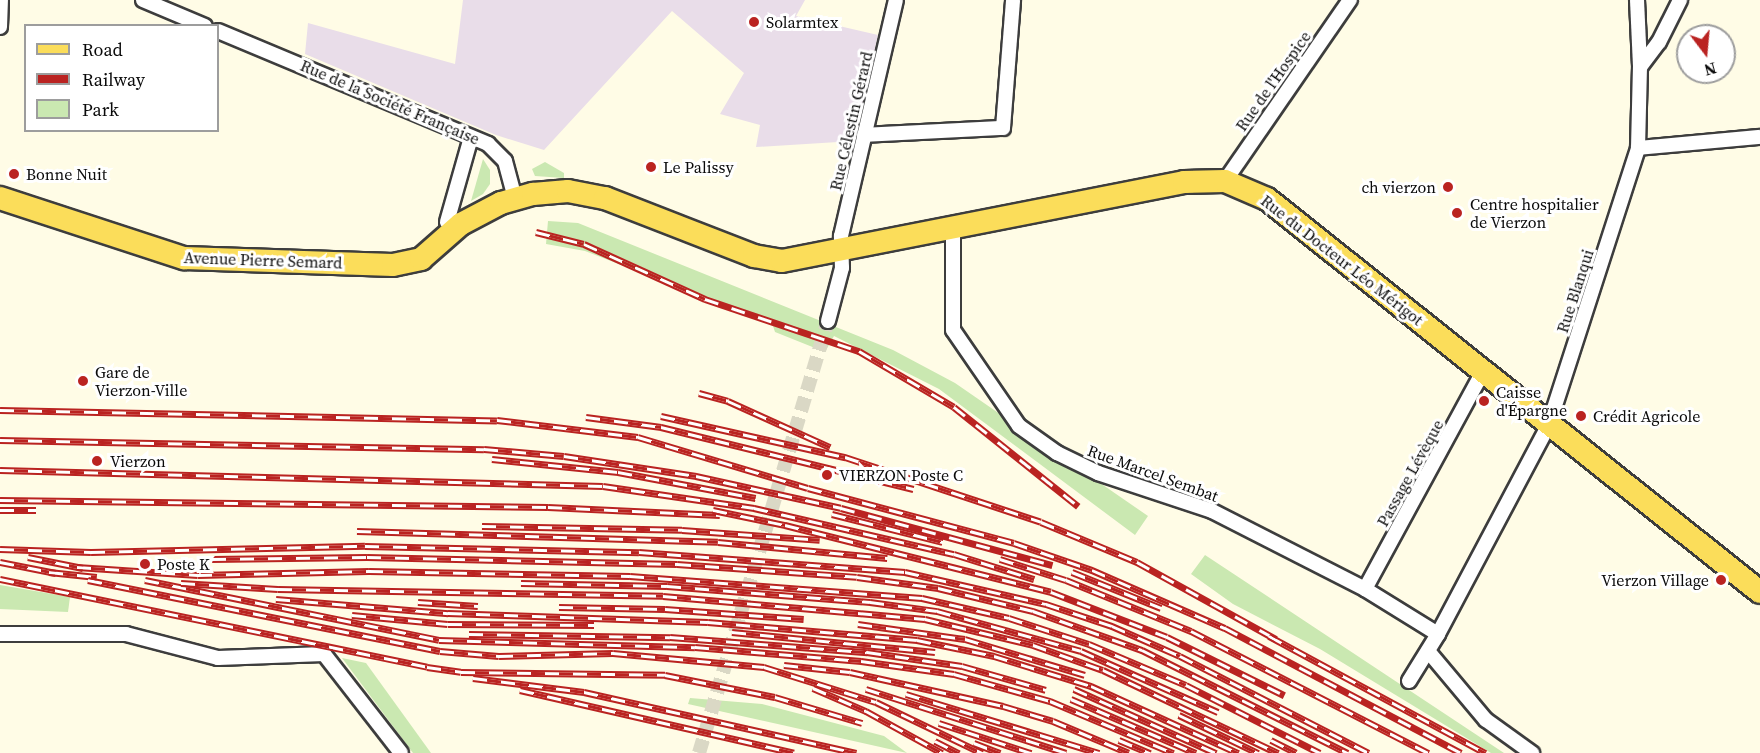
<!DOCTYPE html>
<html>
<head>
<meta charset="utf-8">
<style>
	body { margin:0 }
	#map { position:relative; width:1760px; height:753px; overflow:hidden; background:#fffce6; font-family:"Source Serif 4",serif }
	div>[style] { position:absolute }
	.industrial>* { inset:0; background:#e9dde9 }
	.green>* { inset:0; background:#cae8b1 }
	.street-tunnel>* { height:14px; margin-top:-7px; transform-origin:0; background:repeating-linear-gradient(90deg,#dad8c5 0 14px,transparent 0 21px) }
	.roads { filter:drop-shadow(2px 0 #3d3d3d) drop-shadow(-2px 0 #3d3d3d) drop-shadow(0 2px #3d3d3d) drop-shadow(0 -2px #3d3d3d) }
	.street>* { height:14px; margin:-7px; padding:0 7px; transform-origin:7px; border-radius:7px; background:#fff }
	.primary>* { height:22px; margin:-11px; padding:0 11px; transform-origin:11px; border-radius:11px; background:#fbdd5a }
	.rail>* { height:7px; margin-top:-3.5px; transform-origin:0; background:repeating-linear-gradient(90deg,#fff 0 14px,#ba2321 0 28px); box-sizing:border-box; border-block:2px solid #ba2321 }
	.dots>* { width:16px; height:16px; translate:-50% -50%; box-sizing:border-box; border:3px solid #fff; border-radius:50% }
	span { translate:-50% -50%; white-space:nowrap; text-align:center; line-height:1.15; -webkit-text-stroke:6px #fff; paint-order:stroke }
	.poi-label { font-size:16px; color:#0a0a0a }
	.left { translate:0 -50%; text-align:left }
	.right { translate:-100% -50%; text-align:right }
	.street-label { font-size:16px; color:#0a0a0a }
	.legend { position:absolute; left:24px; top:24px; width:195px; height:108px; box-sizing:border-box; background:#fff; border:2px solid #9d9d9d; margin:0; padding:8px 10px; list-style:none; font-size:18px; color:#0a0a0a }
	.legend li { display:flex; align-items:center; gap:12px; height:30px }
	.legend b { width:30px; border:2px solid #9d9d9d }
	.north { position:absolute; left:1676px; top:24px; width:60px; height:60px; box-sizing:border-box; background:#fff; border:2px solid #9d9d9d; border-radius:50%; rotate:164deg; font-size:16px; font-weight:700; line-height:24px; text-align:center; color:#0a0a0a }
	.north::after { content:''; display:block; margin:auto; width:21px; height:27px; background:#ba2321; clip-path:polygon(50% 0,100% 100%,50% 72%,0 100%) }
</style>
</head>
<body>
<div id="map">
	<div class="industrial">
		<div style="clip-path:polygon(463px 0,805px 0,796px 16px,878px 35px,854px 141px,756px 147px,760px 125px,720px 114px,744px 73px,672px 11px,544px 150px,496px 135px,305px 54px,308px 23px,455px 64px)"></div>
	</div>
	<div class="green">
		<div style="clip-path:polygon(483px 159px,490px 170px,490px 184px,483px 194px,471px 201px)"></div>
		<div style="clip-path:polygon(545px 162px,564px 173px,564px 178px,535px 176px,532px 169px)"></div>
		<div style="clip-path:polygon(548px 221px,578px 223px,893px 350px,955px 383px,1148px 516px,1135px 535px,939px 389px,834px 336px,825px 352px,775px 332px,772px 323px,585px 251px,546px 244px)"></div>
		<div style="clip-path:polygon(1205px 555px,1504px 753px,1491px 753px,1320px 649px,1233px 604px,1191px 574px)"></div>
		<div style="clip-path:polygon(0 585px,70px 597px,68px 612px,0 609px)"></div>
		<div style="clip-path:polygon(342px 658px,366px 663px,431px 753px,413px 753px)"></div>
		<div style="clip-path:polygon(690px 698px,762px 704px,884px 736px,907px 753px,688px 704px)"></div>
	</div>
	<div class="street-tunnel">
		<div style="left:699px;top:753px;width:451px;rotate:-73.4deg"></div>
	</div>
	<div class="roads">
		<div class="street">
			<div style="left:143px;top:0;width:67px;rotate:22.8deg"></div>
			<div style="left:1637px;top:0;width:67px;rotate:87.4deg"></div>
			<div style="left:0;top:27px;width:27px;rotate:-88deg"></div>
			<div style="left:218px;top:31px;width:293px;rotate:22.7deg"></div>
			<div style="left:488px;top:144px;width:24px;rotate:45deg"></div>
			<div style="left:505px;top:161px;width:38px;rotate:75deg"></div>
			<div style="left:864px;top:135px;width:139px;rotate:-2.9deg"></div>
			<div style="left:1003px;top:128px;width:128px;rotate:-85.5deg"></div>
			<div style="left:1638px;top:148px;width:122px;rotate:-5.2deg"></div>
			<div style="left:1225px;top:181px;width:220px;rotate:-55.4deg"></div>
			<div style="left:447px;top:222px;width:88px;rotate:-74.2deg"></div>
			<div style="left:953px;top:228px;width:102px;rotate:90deg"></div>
			<div style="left:953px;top:330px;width:116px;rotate:55.5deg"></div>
			<div style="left:1019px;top:426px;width:47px;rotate:35.4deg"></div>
			<div style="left:1057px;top:453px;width:46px;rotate:26deg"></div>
			<div style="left:1098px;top:473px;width:120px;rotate:18.4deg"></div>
			<div style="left:1212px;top:511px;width:172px;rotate:27deg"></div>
			<div style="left:1365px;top:589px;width:86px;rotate:31.7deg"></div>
			<div style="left:828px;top:321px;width:55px;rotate:-75.2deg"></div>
			<div style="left:842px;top:268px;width:32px;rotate:-92deg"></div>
			<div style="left:841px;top:236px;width:242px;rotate:-76.9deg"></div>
			<div style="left:1365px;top:589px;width:247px;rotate:-61.5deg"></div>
			<div style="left:0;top:634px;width:126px"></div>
			<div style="left:126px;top:634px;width:95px;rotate:14.6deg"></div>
			<div style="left:218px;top:658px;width:106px;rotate:-2.2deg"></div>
			<div style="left:324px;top:654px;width:125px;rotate:52.1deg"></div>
			<div style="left:1428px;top:651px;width:90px;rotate:50deg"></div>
			<div style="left:1486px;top:720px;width:57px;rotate:35.7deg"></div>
			<div style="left:1409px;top:681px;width:55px;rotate:-58.3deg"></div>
			<div style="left:1438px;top:634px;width:238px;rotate:-62.1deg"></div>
			<div style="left:1549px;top:424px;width:290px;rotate:-72.1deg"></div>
			<div style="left:1638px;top:148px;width:81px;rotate:-88.6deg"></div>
			<div style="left:1640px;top:67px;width:31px;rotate:-53deg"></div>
			<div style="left:1659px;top:42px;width:47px;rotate:-63.4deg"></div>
		</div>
		<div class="primary">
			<div style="left:0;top:198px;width:194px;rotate:18.1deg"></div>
			<div style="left:184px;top:258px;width:209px;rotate:1.9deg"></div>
			<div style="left:393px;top:265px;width:29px;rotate:-12deg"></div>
			<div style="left:421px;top:259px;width:53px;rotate:-41.2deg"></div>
			<div style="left:461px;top:224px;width:45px;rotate:-27.7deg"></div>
			<div style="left:501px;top:203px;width:33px;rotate:-16deg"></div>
			<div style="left:533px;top:194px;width:35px;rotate:-5deg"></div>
			<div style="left:568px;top:191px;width:38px;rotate:11deg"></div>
			<div style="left:605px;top:198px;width:160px;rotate:21.3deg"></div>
			<div style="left:754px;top:256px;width:28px;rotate:10deg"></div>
			<div style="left:782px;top:261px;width:410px;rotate:-11.1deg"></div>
			<div style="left:1184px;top:182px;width:41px;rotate:-1.4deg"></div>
			<div style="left:1225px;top:181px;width:46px;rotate:23.2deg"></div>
			<div style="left:1267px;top:199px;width:630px;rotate:38.56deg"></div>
		</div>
	</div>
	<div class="rail">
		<div style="left:536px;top:232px;width:49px;rotate:14deg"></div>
		<div style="left:584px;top:244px;width:133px;rotate:24.4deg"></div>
		<div style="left:705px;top:299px;width:163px;rotate:18.7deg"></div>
		<div style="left:859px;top:351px;width:110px;rotate:30.5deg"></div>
		<div style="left:954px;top:407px;width:159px;rotate:38.6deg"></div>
		<div style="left:699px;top:393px;width:30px;rotate:15deg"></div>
		<div style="left:728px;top:401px;width:112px;rotate:24.3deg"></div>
		<div style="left:0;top:410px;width:497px;rotate:1.2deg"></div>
		<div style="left:497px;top:420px;width:142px;rotate:6.9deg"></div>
		<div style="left:638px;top:437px;width:177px;rotate:16.7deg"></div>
		<div style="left:808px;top:488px;width:213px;rotate:14.9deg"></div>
		<div style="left:1014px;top:543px;width:83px;rotate:19.1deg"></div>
		<div style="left:1092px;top:570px;width:145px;rotate:23.6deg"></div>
		<div style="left:1225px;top:628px;width:267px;rotate:27.9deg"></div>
		<div style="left:661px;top:416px;width:189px;rotate:12.6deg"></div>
		<div style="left:845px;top:457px;width:206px;rotate:18.3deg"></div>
		<div style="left:1041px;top:522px;width:104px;rotate:22.6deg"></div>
		<div style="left:1137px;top:562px;width:159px;rotate:29deg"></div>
		<div style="left:586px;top:417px;width:76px;rotate:7.6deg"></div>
		<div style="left:661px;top:427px;width:260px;rotate:13.8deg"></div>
		<div style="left:0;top:440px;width:484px;rotate:1.1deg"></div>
		<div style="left:484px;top:449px;width:80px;rotate:5deg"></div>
		<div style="left:564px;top:456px;width:134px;rotate:8.6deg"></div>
		<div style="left:696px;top:476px;width:148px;rotate:12.4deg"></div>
		<div style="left:841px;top:508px;width:219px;rotate:15.1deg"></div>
		<div style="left:492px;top:459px;width:127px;rotate:5.9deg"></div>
		<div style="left:618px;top:472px;width:140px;rotate:10.7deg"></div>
		<div style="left:0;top:470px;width:603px;rotate:1.52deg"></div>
		<div style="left:603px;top:486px;width:153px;rotate:8.3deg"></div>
		<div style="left:754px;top:508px;width:205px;rotate:13deg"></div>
		<div style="left:954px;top:554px;width:84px;rotate:17.4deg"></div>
		<div style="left:0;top:500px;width:548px;rotate:0.73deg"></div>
		<div style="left:548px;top:507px;width:172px;rotate:2.7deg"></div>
		<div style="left:0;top:510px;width:36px"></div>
		<div style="left:713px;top:510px;width:74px;rotate:11.8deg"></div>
		<div style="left:785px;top:525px;width:274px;rotate:14.1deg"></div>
		<div style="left:1051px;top:592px;width:124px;rotate:21.2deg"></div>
		<div style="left:1167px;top:637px;width:131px;rotate:26.4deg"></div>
		<div style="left:832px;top:514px;width:114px;rotate:14.2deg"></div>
		<div style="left:482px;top:526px;width:200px;rotate:1.1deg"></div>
		<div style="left:682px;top:530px;width:138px;rotate:4.1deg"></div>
		<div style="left:357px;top:531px;width:361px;rotate:1.7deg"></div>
		<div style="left:718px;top:542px;width:170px;rotate:5.4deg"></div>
		<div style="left:0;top:549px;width:91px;rotate:1.9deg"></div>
		<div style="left:91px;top:552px;width:274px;rotate:-1.3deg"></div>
		<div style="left:365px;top:546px;width:274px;rotate:1.3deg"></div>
		<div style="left:639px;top:552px;width:267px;rotate:4.3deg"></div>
		<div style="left:905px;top:572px;width:145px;rotate:12.8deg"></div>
		<div style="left:1046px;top:604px;width:70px;rotate:18.4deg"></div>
		<div style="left:1112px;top:626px;width:74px;rotate:23.8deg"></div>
		<div style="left:1180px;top:656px;width:212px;rotate:27.2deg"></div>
		<div style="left:28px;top:557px;width:56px;rotate:11.3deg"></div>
		<div style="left:212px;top:559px;width:155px;rotate:-0.7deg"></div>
		<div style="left:367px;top:557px;width:310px;rotate:1.3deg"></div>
		<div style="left:677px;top:564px;width:180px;rotate:4.1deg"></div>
		<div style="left:857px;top:577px;width:82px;rotate:7.7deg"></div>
		<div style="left:938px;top:588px;width:98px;rotate:13.6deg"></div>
		<div style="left:1033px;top:611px;width:116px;rotate:19.7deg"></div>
		<div style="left:1142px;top:650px;width:230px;rotate:26.6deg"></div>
		<div style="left:1000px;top:559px;width:69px;rotate:17.7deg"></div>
		<div style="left:1066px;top:580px;width:135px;rotate:22.2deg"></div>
		<div style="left:1191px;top:631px;width:267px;rotate:27.2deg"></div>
		<div style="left:0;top:562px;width:57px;rotate:11.1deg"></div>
		<div style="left:77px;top:567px;width:121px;rotate:3.8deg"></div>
		<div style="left:198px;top:575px;width:171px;rotate:-1.3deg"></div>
		<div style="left:369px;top:571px;width:261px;rotate:1.1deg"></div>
		<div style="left:630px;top:576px;width:293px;rotate:4.3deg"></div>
		<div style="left:922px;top:598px;width:89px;rotate:12.9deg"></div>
		<div style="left:1009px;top:618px;width:84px;rotate:18deg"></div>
		<div style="left:1089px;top:644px;width:105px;rotate:22.9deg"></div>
		<div style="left:1186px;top:685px;width:150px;rotate:26.9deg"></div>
		<div style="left:49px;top:572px;width:48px;rotate:5.9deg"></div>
		<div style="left:1072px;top:572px;width:96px;rotate:22deg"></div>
		<div style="left:0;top:579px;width:436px;rotate:11.6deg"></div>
		<div style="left:427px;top:667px;width:34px;rotate:8deg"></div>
		<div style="left:461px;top:672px;width:204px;rotate:0.8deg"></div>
		<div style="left:665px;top:675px;width:112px;rotate:11.3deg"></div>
		<div style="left:775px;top:697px;width:91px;rotate:16.6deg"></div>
		<div style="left:88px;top:580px;width:359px;rotate:11.4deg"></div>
		<div style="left:440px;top:651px;width:59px;rotate:4.8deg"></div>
		<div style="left:499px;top:656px;width:114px;rotate:-1.5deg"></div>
		<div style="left:613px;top:653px;width:152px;rotate:5.3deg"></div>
		<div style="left:764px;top:667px;width:117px;rotate:17.4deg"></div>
		<div style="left:876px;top:702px;width:118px;rotate:25.7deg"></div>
		<div style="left:145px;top:580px;width:300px;rotate:11.5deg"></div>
		<div style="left:439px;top:640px;width:256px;rotate:1.6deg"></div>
		<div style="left:695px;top:647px;width:167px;rotate:4.8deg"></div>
		<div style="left:861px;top:661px;width:94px;rotate:8deg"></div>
		<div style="left:954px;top:674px;width:100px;rotate:15.7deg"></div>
		<div style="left:1050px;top:701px;width:134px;rotate:22.9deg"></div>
		<div style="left:181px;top:583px;width:97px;rotate:3.5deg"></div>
		<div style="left:278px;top:589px;width:385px;rotate:1deg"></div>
		<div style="left:663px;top:596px;width:263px;rotate:5deg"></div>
		<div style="left:925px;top:619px;width:111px;rotate:13.5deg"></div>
		<div style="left:1033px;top:645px;width:74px;rotate:19.7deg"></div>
		<div style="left:1103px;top:670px;width:194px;rotate:25.4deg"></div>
		<div style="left:521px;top:583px;width:146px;rotate:1.2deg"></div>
		<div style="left:667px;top:586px;width:204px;rotate:4.5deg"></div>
		<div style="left:870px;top:602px;width:68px;rotate:7.7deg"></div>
		<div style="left:937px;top:611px;width:149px;rotate:15.5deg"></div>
		<div style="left:1081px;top:651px;width:150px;rotate:24deg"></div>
		<div style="left:276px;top:599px;width:173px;rotate:4.7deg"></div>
		<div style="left:448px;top:613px;width:260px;rotate:2deg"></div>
		<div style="left:708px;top:622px;width:210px;rotate:4.9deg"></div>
		<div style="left:917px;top:640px;width:79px;rotate:11.7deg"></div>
		<div style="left:994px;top:656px;width:102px;rotate:17.2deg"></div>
		<div style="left:1091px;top:686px;width:162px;rotate:24.5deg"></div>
		<div style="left:418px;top:602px;width:60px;rotate:3.8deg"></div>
		<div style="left:559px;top:607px;width:106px;rotate:1.1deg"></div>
		<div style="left:665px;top:609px;width:139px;rotate:4.1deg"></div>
		<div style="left:352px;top:615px;width:96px;rotate:5.4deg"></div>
		<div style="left:448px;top:624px;width:146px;rotate:0.4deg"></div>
		<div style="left:858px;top:624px;width:108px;rotate:8deg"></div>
		<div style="left:965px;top:639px;width:125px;rotate:16.7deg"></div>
		<div style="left:732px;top:632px;width:204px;rotate:5.6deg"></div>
		<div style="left:469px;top:634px;width:201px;rotate:0.9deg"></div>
		<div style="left:670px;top:637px;width:198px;rotate:4.4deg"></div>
		<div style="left:867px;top:652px;width:96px;rotate:8.4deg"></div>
		<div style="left:962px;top:666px;width:87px;rotate:15.9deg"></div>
		<div style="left:1269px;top:636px;width:246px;rotate:28.4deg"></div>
		<div style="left:784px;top:665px;width:66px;rotate:6.1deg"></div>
		<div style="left:850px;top:672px;width:157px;rotate:12.5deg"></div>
		<div style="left:1003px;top:706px;width:52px;rotate:16.7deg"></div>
		<div style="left:1053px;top:721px;width:82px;rotate:22.8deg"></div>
		<div style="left:473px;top:678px;width:112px;rotate:7.2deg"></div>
		<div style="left:584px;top:692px;width:279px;rotate:12.6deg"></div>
		<div style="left:813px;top:688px;width:58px;rotate:23.5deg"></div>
		<div style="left:866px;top:711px;width:87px;rotate:28.9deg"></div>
		<div style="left:866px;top:689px;width:210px;rotate:17.7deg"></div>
		<div style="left:1074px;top:689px;width:156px;rotate:24.3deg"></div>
		<div style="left:520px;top:690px;width:281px;rotate:12.9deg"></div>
		<div style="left:906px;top:694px;width:202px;rotate:17deg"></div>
		<div style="left:1071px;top:699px;width:136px;rotate:23.4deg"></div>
		<div style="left:1179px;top:715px;width:88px;rotate:25.7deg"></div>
		<div style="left:939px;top:723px;width:97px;rotate:18.1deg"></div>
		<div style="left:1119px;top:740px;width:34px;rotate:23deg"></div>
		<div style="left:1271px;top:740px;width:28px;rotate:27deg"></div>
		<div style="left:935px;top:741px;width:27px;rotate:27deg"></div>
		<div style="left:974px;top:743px;width:28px;rotate:21deg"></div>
	</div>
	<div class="dots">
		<div style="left:754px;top:22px;background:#ba2321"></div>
		<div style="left:651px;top:167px;background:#ba2321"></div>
		<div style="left:14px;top:174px;background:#ba2321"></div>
		<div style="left:1448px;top:187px;background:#ba2321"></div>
		<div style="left:1457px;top:213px;background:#ba2321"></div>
		<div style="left:83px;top:381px;background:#ba2321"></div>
		<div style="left:1484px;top:401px;background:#ba2321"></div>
		<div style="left:1581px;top:416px;background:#ba2321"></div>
		<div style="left:97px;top:461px;background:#ba2321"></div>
		<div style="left:827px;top:475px;background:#ba2321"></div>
		<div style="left:145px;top:564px;background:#ba2321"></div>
		<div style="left:1721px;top:580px;background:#ba2321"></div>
	</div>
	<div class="poi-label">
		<span class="left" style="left:766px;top:22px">Solarmtex</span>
		<span class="left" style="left:663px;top:167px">Le Palissy</span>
		<span class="left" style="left:26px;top:174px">Bonne Nuit</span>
		<span class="right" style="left:1436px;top:187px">ch vierzon</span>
		<span class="left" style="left:1470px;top:213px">Centre hospitalier<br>de Vierzon</span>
		<span class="left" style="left:95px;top:381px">Gare de<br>Vierzon-Ville</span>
		<span class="left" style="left:1496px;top:401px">Caisse<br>d'Épargne</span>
		<span class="left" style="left:1593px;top:416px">Crédit Agricole</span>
		<span class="left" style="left:110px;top:461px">Vierzon</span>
		<span class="left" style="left:839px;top:475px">VIERZON Poste C</span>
		<span class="left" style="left:157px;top:564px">Poste K</span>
		<span class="right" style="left:1709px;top:580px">Vierzon Village</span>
	</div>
	<div class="street-label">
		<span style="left:1273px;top:81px;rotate:-55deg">Rue de l'Hospice</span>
		<span style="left:390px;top:102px;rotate:23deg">Rue de la Société Française</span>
		<span style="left:851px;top:121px;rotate:-77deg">Rue Célestin Gérard</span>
		<span style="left:263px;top:260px;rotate:2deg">Avenue Pierre Semard</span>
		<span style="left:1342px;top:260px;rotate:38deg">Rue du Docteur Léo Mérigot</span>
		<span style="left:1575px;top:291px;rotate:-72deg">Rue Blanqui</span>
		<span style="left:1153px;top:473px;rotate:20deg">Rue Marcel Sembat</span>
		<span style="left:1410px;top:473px;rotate:-61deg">Passage Lévèque</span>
	</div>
	<ul class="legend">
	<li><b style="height:8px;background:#fbdd5a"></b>Road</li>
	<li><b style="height:8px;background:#ba2321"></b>Railway</li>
	<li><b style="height:16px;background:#cae8b1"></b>Park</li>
	</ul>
	<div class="north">N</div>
</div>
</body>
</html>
